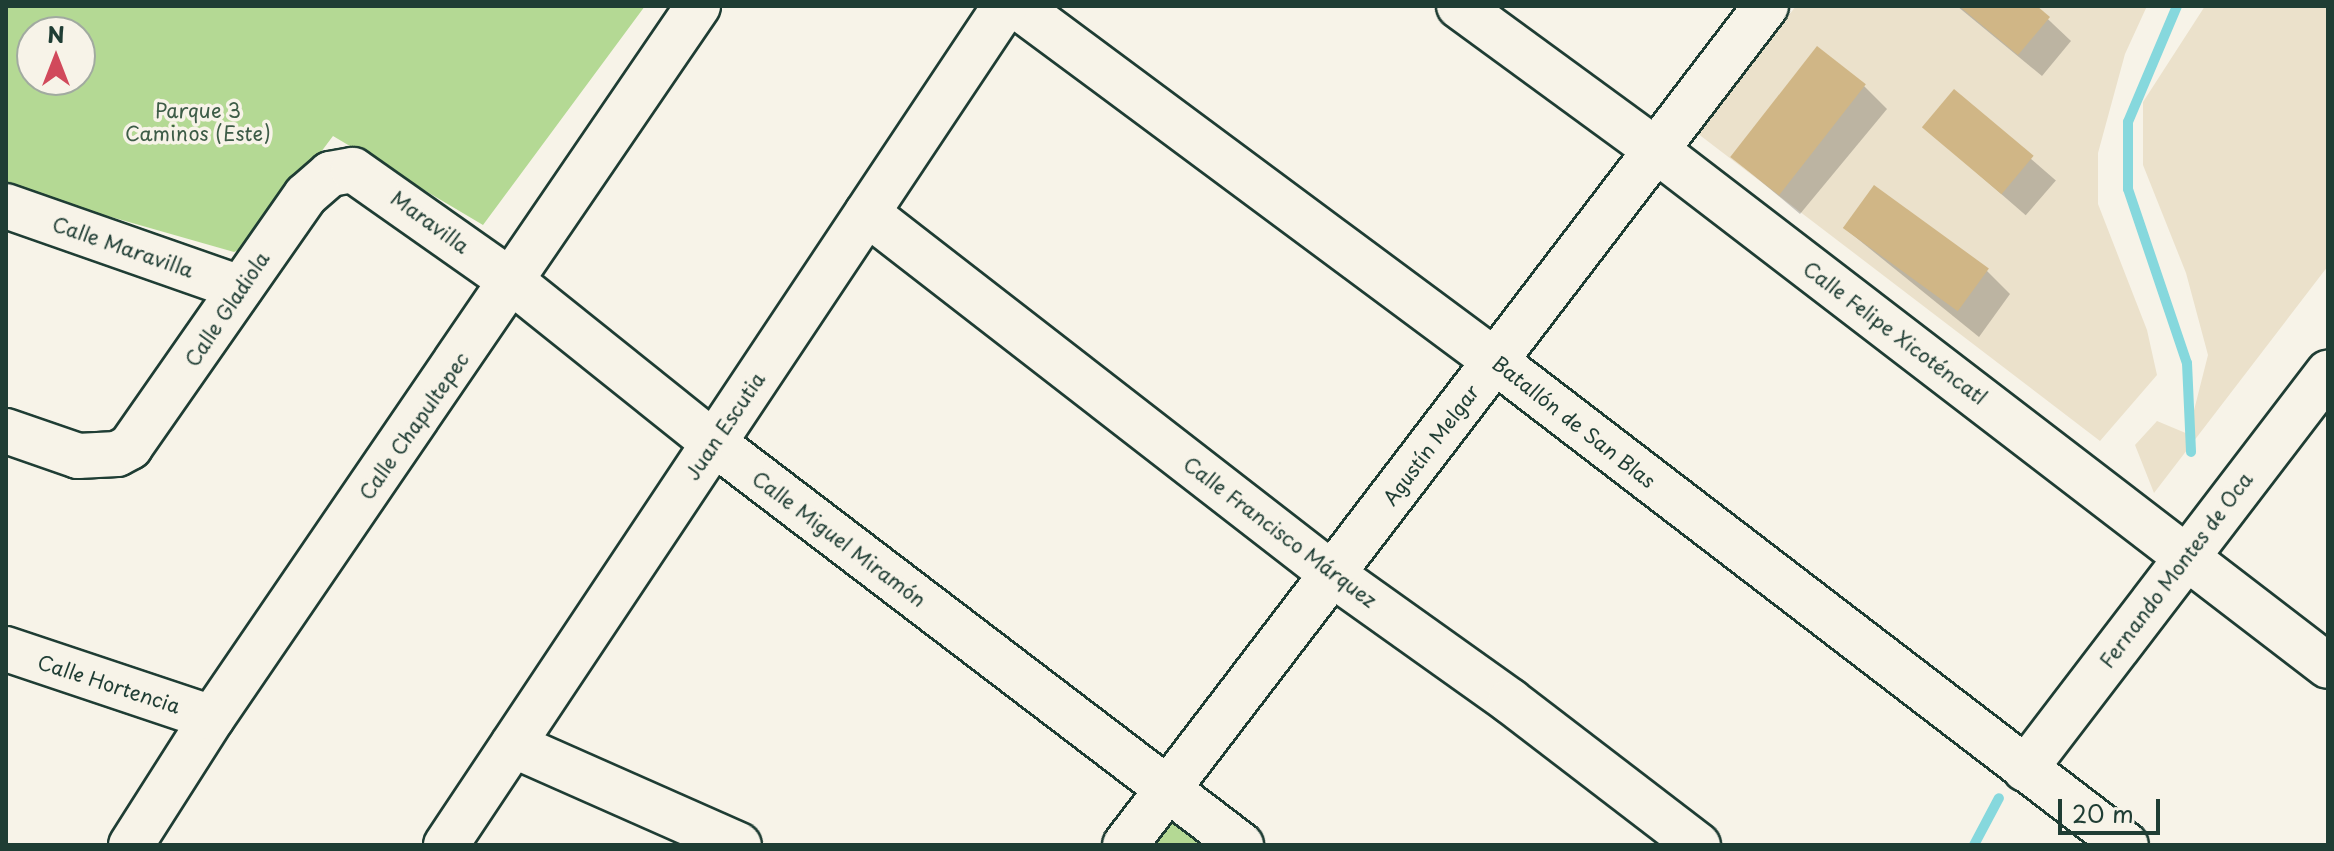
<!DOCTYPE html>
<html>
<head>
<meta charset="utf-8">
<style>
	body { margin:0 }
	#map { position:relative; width:2334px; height:851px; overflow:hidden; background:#f7f3e8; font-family:"Playpen Sans",sans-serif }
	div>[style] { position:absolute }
	.built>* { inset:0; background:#ebe1cb }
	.green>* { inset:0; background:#b4d994 }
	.shadow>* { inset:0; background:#0003; transform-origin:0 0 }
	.stream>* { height:10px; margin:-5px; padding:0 5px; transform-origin:5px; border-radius:5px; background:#86d8dd }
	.building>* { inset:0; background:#d0b686; transform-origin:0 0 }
	.roads { filter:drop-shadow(2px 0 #1f3d34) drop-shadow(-2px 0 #1f3d34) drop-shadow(0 2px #1f3d34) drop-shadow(0 -2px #1f3d34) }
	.minor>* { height:44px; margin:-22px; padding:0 22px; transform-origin:22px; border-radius:22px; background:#f7f3e8 }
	span { translate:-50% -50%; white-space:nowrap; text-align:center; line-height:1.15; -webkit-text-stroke:7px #f7f3e8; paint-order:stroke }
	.park-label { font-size:20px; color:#3d5c47 }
	.street-label { font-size:20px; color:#1f3d34 }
	.frame { position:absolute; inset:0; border:8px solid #1f3d34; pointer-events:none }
	.north { position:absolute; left:16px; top:16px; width:80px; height:80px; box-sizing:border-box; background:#f7f3e8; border:2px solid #a1aaa0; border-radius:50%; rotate:0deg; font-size:22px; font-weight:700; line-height:32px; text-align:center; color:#1f3d34 }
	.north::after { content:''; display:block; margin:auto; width:28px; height:36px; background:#d1495b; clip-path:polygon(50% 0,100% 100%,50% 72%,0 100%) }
	.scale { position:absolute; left:2058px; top:799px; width:102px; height:36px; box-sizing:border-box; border:4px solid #1f3d34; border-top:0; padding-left:10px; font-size:24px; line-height:28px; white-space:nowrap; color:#1f3d34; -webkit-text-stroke:6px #f7f3e8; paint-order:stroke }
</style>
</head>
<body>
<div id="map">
	<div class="built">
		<div style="clip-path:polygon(1796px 6px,2147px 6px,2125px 54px,2098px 153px,2098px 204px,2147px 330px,2157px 375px,2100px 441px,1697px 133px)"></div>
		<div style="clip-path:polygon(2205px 6px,2328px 6px,2328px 266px,2154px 493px,2135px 445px,2157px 421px,2188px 434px,2208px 355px,2186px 273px,2143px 165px,2143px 102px)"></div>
	</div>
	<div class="green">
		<div style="clip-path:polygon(evenodd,6px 6px,645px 6px,483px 225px,333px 136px,252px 244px,234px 252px,6px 187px,6px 6px,32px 32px,80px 32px,80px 80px,32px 80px,32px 32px)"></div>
		<div style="clip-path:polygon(1174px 817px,1211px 845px,1153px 845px)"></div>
	</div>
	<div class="shadow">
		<div style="clip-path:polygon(1957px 6px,2034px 6px,2071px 41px,2042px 76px)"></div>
		<div style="clip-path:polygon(1864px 86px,1887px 109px,1800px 214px,1733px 158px)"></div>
		<div style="left:1954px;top:92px;width:135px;height:46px;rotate:41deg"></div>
		<div style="clip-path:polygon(1843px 227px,1987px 271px,2010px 294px,1979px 337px)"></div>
	</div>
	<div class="stream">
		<div style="left:2177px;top:6px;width:126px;rotate:112.9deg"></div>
		<div style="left:2128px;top:122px;width:67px;rotate:90deg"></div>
		<div style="left:2128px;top:189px;width:184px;rotate:71.3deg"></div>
		<div style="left:2187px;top:363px;width:89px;rotate:87.4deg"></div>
		<div style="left:1974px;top:845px;width:53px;rotate:-62deg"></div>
	</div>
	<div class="building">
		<div style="clip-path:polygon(1959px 6px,2037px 6px,2050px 17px,2018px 55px)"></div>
		<div style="left:1817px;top:46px;width:62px;height:141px;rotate:38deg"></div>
		<div style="left:1954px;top:89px;width:104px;height:50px;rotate:40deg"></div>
		<div style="left:1874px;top:185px;width:142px;height:53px;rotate:36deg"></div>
	</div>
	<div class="roads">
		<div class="minor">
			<div style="left:1017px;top:6px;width:595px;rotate:36.6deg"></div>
			<div style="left:1495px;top:361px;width:795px;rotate:37.49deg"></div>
			<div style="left:1459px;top:6px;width:244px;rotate:36.2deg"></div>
			<div style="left:1656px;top:150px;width:847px;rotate:37.52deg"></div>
			<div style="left:6px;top:206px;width:248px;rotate:19.3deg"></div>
			<div style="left:867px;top:213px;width:589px;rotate:37.82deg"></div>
			<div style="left:1332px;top:574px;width:219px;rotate:35.5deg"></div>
			<div style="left:1510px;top:701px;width:237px;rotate:37.5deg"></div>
			<div style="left:6px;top:431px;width:76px;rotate:19.1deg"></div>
			<div style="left:78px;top:456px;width:39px;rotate:-3deg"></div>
			<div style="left:117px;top:454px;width:15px;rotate:-28deg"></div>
			<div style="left:130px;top:447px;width:307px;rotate:-55.1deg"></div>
			<div style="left:306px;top:195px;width:32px;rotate:-41deg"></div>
			<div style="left:330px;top:174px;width:23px;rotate:-10deg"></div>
			<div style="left:353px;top:170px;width:197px;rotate:35.1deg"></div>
			<div style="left:514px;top:283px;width:256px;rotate:38.7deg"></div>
			<div style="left:714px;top:443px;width:663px;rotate:37.34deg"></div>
			<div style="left:6px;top:649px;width:217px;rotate:18.5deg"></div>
			<div style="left:513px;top:745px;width:247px;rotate:23.9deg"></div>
			<div style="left:2025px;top:769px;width:499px;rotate:-52.6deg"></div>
			<div style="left:131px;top:845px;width:151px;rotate:-57.5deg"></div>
			<div style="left:212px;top:718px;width:862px;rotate:-55.68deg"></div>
			<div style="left:446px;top:845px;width:1008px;rotate:-56.33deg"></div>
			<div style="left:1125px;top:845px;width:1056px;rotate:-52.62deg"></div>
		</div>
	</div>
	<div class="park-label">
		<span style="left:198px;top:122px">Parque 3<br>Caminos (Este)</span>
	</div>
	<div class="street-label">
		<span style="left:430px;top:222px;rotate:36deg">Maravilla</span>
		<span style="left:123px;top:247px;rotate:19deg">Calle Maravilla</span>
		<span style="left:227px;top:309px;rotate:-56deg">Calle Gladiola</span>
		<span style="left:1895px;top:333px;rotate:37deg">Calle Felipe Xicoténcatl</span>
		<span style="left:1574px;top:422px;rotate:38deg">Batallón de San Blas</span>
		<span style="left:414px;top:426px;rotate:-55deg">Calle Chapultepec</span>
		<span style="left:725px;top:426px;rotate:-56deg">Juan Escutia</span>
		<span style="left:1431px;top:445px;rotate:-53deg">Agustín Melgar</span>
		<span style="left:1280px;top:532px;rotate:37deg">Calle Francisco Márquez</span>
		<span style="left:839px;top:539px;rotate:37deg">Calle Miguel Miramón</span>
		<span style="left:2176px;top:570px;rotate:-53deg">Fernando Montes de Oca</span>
		<span style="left:109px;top:684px;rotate:18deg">Calle Hortencia</span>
	</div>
	<div class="frame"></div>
	<div class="north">N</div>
	<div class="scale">20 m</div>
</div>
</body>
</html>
